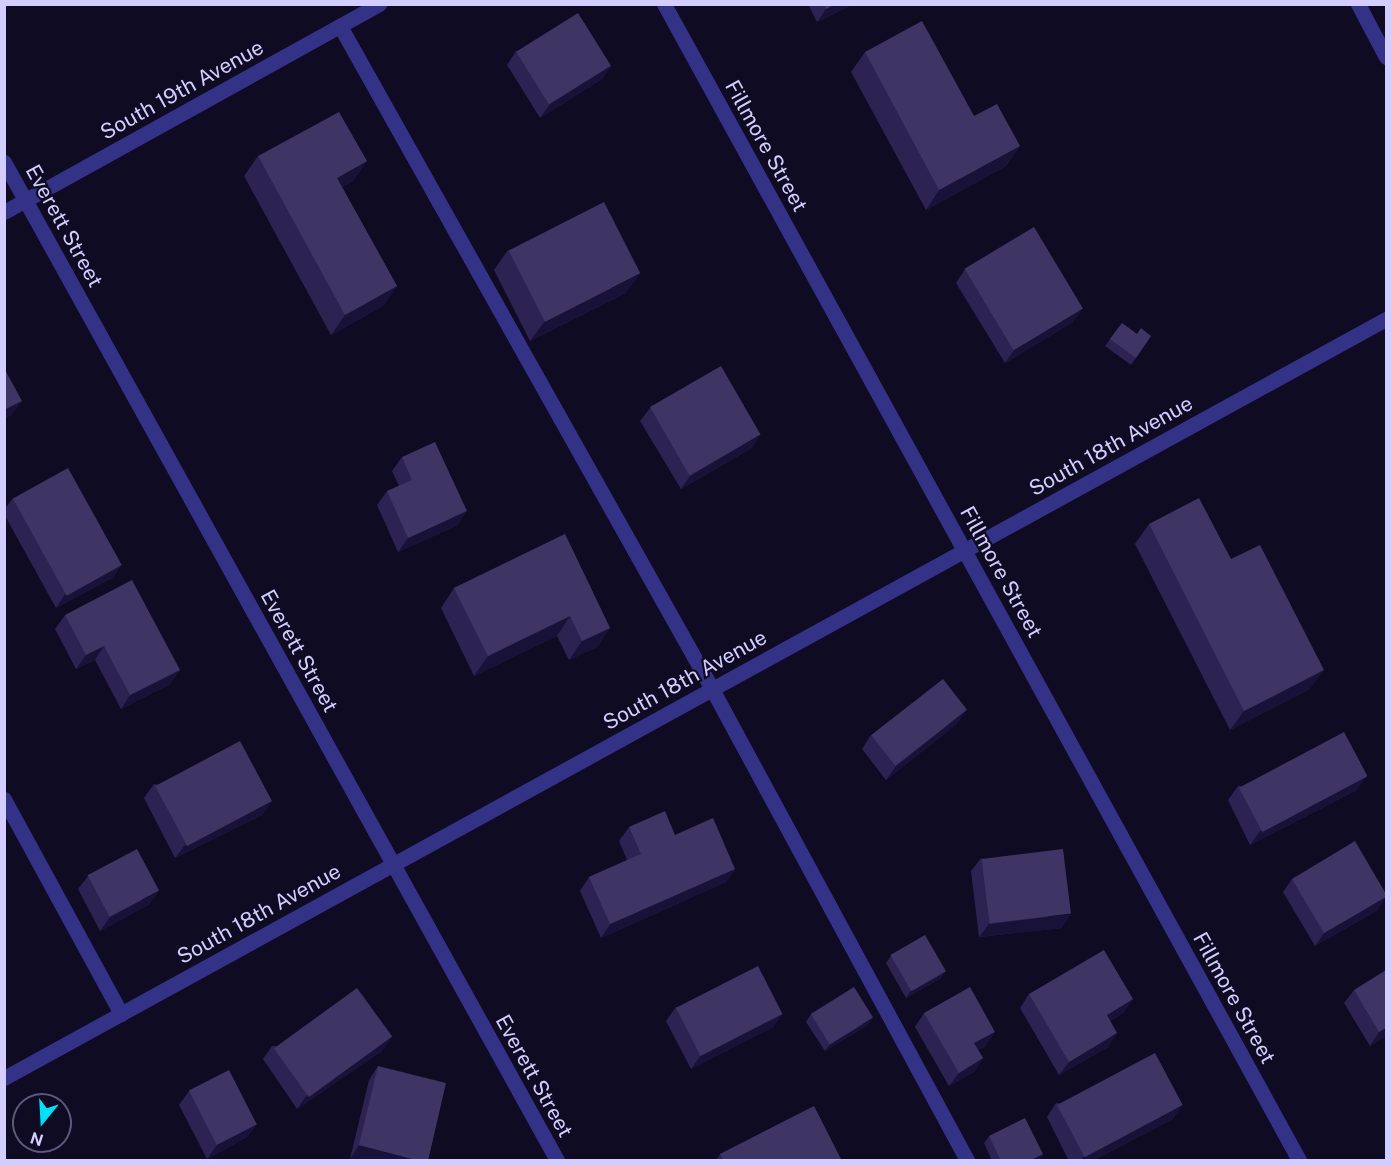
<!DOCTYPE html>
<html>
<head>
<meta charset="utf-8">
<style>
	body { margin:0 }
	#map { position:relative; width:1391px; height:1165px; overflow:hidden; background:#0f0b23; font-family:"Public Sans",sans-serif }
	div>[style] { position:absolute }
	.lane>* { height:15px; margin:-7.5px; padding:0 7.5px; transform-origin:7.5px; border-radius:7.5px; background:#343287 }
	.street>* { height:15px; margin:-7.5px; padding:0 7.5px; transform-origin:7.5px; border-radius:7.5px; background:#343287 }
	.wall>* { inset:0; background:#2c2353 }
	.shaded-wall>* { inset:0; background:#191238 }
	.building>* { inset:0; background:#3e3565; transform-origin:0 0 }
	span { translate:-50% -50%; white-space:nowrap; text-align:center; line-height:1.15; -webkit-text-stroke:4.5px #0f0b23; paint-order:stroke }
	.street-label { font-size:21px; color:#d3ceff }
	.frame { position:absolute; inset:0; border:6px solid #d3ceff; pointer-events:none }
	.north { position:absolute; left:12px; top:1093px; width:60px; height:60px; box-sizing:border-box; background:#0f0b23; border:2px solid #5d597b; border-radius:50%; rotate:198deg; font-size:16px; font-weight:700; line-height:24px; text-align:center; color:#d3ceff }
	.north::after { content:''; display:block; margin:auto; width:21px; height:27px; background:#00e1f9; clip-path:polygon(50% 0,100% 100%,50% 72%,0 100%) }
</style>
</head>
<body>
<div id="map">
	<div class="lane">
		<div style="left:340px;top:26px;width:760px;rotate:60.7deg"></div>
		<div style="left:712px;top:689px;width:536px;rotate:61.57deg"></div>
		<div style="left:4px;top:799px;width:245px;rotate:61.4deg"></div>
	</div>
	<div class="street">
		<div style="left:664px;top:4px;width:1319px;rotate:61.22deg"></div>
		<div style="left:1358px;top:4px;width:60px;rotate:62.2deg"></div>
		<div style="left:4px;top:162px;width:1141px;rotate:61.01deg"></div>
		<div style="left:4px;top:212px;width:429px;rotate:-29deg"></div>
		<div style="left:4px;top:1078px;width:1577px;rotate:-28.78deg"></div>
	</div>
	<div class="wall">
		<div style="clip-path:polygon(808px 4px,853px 4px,817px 22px)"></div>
		<div style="clip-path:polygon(516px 51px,611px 66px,602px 79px,540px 118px,507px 65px)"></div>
		<div style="clip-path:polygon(865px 52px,974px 116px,1020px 146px,1006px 166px,926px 210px,851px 72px)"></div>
		<div style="clip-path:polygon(258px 156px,367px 161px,353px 181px,342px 187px,397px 286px,383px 306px,331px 335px,244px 176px)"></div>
		<div style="clip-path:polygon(508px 250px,626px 293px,530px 341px,494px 270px)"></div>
		<div style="clip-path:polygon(965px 269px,1073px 322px,1005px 363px,956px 283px)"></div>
		<div style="clip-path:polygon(1122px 323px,1137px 334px,1151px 336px,1131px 365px,1105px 346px)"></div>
		<div style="clip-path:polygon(650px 408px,752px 448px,681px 489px,640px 421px)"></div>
		<div style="clip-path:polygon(402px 457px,458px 525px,398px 552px,377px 505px,387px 491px,399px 486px,392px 471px)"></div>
		<div style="clip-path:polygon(13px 498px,121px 565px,112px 578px,56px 608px,4px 514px,4px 510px)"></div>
		<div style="clip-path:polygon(1149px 524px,1231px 559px,1310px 689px,1230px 730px,1135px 544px)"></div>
		<div style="clip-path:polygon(565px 534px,610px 628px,597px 647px,569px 660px,557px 636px,474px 676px,441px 608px,454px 588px)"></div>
		<div style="clip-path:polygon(65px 615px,180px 670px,170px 684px,121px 709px,95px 660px,76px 669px,55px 629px)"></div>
		<div style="clip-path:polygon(957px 724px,886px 780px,862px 749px,871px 735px)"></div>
		<div style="clip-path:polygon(154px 784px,272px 801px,262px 815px,175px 858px,144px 798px)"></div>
		<div style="clip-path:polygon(1238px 786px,1357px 790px,1250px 845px,1228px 800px)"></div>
		<div style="clip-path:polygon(629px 827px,675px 835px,735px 869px,726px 882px,601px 938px,580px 891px,589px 877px,627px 860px,619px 841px)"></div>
		<div style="clip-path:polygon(981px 858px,1062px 928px,979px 937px,971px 871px)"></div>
		<div style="clip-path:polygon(88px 876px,150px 904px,100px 931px,78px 889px)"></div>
		<div style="clip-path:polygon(1292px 879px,1378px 910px,1315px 946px,1283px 892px)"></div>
		<div style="clip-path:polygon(891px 956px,941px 978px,906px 998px,886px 963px)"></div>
		<div style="clip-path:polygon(1354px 990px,1386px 1036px,1370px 1046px,1344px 1003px)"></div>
		<div style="clip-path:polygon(1029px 994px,1133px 999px,1123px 1013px,1110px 1021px,1108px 1047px,1059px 1075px,1020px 1008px)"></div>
		<div style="clip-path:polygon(676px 1007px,782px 1014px,773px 1027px,691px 1069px,666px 1021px)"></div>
		<div style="clip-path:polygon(924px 1013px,986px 1046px,978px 1050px,983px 1058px,974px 1072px,949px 1086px,915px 1027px)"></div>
		<div style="clip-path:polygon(811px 1014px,868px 1025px,825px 1051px,806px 1022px)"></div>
		<div style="clip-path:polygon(272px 1046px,382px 1051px,297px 1109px,263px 1059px)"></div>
		<div style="clip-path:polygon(378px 1066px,428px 1161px,355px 1161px,350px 1159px,369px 1080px)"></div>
		<div style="clip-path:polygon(189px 1091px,257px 1124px,247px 1137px,207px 1159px,179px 1105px)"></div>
		<div style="clip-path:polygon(1056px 1103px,1173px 1119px,1092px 1161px,1069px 1161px,1047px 1117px)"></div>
		<div style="clip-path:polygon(989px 1136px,1043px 1154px,1038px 1161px,992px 1161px,984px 1143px)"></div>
		<div style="clip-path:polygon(720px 1154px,842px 1161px,716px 1161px)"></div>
	</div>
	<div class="shaded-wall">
		<div style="clip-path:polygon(835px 4px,853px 4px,817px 22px,826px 9px)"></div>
		<div style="clip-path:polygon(611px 66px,602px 79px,540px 118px,550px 104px)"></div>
		<div style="clip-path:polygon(1020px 146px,1006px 166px,926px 210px,939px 190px)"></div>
		<div style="clip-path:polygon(367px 161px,353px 181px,324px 197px,337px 178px)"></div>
		<div style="clip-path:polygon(640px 274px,626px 293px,530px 341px,544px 322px)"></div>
		<div style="clip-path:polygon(397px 286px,383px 306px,331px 335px,345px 315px)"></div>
		<div style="clip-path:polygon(1083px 308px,1073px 322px,1005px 363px,1014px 350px)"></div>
		<div style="clip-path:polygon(22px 401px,12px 415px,4px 419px,4px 410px)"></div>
		<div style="clip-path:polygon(761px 434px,752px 448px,681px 489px,690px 476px)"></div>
		<div style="clip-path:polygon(467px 511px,458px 525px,398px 552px,408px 538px)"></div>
		<div style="clip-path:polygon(121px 565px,112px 578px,56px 608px,65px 594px)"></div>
		<div style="clip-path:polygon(570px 616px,557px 636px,474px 676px,488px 656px)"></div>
		<div style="clip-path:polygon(610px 628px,597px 647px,569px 660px,582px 641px)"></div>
		<div style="clip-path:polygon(104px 646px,95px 660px,76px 669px,86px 655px)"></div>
		<div style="clip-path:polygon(180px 670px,170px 684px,121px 709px,130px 695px)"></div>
		<div style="clip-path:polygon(1324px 670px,1310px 689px,1230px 730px,1244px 711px)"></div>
		<div style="clip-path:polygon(967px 710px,957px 724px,886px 780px,896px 766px)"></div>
		<div style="clip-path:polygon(1367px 776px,1357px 790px,1250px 845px,1260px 831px)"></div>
		<div style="clip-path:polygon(272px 801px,262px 815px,175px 858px,185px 845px)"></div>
		<div style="clip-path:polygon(735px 869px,726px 882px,601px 938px,610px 924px)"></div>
		<div style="clip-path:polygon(159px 891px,150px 904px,100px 931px,110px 917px)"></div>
		<div style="clip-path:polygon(1386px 897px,1378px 910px,1315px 946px,1324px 933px)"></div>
		<div style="clip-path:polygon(1071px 914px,1062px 928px,979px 937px,989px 924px)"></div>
		<div style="clip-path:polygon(946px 971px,941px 978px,906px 998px,911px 990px)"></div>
		<div style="clip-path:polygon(1133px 999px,1123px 1013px,1097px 1028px,1107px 1015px)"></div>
		<div style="clip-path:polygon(782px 1014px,773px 1027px,691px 1069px,701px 1055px)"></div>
		<div style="clip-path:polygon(873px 1018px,868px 1025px,825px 1051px,830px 1044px)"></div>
		<div style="clip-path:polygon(1386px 1028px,1386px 1036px,1370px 1046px,1379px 1032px)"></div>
		<div style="clip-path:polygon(995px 1032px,986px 1046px,965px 1057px,974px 1043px)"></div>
		<div style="clip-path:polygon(1117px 1033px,1108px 1047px,1059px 1075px,1069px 1062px)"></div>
		<div style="clip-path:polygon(392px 1037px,382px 1051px,297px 1109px,307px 1095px)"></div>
		<div style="clip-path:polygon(983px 1058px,974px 1072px,949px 1086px,959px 1073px)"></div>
		<div style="clip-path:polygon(1183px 1105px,1173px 1119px,1092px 1161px,1080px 1161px,1084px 1156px)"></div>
		<div style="clip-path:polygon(257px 1124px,247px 1137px,207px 1159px,217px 1145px)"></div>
		<div style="clip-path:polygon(359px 1145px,420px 1161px,355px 1161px,350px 1159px)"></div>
		<div style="clip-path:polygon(1043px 1154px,1038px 1161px,1029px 1161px)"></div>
	</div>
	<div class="building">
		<div style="clip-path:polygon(824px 4px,835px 4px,826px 9px)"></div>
		<div style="left:578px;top:13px;width:62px;height:73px;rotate:58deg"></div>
		<div style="clip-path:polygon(922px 21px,974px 116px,997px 104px,1020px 146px,939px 190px,865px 52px)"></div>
		<div style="clip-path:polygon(339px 112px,367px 161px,337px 178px,397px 286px,345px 315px,258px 156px)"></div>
		<div style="left:604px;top:202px;width:80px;height:107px;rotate:63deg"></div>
		<div style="left:1034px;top:227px;width:95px;height:81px;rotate:59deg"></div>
		<div style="clip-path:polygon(1122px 323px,1137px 334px,1141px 328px,1151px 336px,1136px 358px,1110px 339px)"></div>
		<div style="left:721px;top:366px;width:79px;height:82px;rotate:60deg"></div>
		<div style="clip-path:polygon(4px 368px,22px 401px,4px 410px)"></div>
		<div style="clip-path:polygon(435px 442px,467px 511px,408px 538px,387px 491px,412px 480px,402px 457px)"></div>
		<div style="left:68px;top:468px;width:111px;height:63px;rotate:61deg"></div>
		<div style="clip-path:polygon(1199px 498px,1231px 559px,1260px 545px,1324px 670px,1244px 711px,1149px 524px)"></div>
		<div style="clip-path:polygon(565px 534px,610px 628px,582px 641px,570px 616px,488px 656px,454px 588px)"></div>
		<div style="clip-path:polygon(132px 580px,180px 670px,130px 695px,104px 646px,86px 655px,65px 615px)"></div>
		<div style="left:943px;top:679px;width:39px;height:91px;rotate:52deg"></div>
		<div style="left:1344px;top:732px;width:50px;height:119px;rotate:62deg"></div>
		<div style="left:240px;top:741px;width:68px;height:96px;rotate:62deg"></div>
		<div style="clip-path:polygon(665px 811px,675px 835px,713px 818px,735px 869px,610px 924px,589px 877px,641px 854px,629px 827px)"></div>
		<div style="clip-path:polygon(1355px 841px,1386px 894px,1386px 897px,1324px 933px,1292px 879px)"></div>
		<div style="left:137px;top:849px;width:47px;height:56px;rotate:62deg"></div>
		<div style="left:1063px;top:849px;width:65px;height:82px;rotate:83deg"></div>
		<div style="left:925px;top:935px;width:42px;height:40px;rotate:60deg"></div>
		<div style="clip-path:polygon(1104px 950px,1133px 999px,1107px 1015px,1117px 1033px,1069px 1062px,1029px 994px)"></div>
		<div style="left:758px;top:966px;width:54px;height:92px;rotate:63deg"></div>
		<div style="clip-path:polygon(1386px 970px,1386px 1028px,1379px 1032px,1354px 990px)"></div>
		<div style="left:854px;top:987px;width:36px;height:51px;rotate:58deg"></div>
		<div style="clip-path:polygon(970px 987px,995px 1032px,974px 1043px,983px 1058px,959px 1073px,924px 1013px)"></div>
		<div style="left:357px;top:988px;width:60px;height:103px;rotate:54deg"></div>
		<div style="left:1155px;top:1053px;width:59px;height:111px;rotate:62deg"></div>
		<div style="clip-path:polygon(378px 1066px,446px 1083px,428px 1161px,420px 1161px,359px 1145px)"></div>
		<div style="left:229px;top:1070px;width:61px;height:45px;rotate:63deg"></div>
		<div style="clip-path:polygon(814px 1106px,842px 1161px,724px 1161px,720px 1154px)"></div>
		<div style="clip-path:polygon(1025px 1118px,1043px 1154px,1029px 1161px,1001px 1161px,989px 1136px)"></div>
	</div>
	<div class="street-label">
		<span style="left:182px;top:90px;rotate:-29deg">South 19th Avenue</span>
		<span style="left:766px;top:146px;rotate:61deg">Fillmore Street</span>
		<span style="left:64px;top:226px;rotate:61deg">Everett Street</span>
		<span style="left:1111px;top:446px;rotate:-29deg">South 18th Avenue</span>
		<span style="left:1001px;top:572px;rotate:61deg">Fillmore Street</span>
		<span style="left:299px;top:651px;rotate:61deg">Everett Street</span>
		<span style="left:685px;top:680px;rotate:-29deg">South 18th Avenue</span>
		<span style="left:259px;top:914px;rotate:-29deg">South 18th Avenue</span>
		<span style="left:1234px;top:998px;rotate:61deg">Fillmore Street</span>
		<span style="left:534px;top:1076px;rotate:61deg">Everett Street</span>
	</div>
	<div class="frame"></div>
	<div class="north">N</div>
</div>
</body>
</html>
